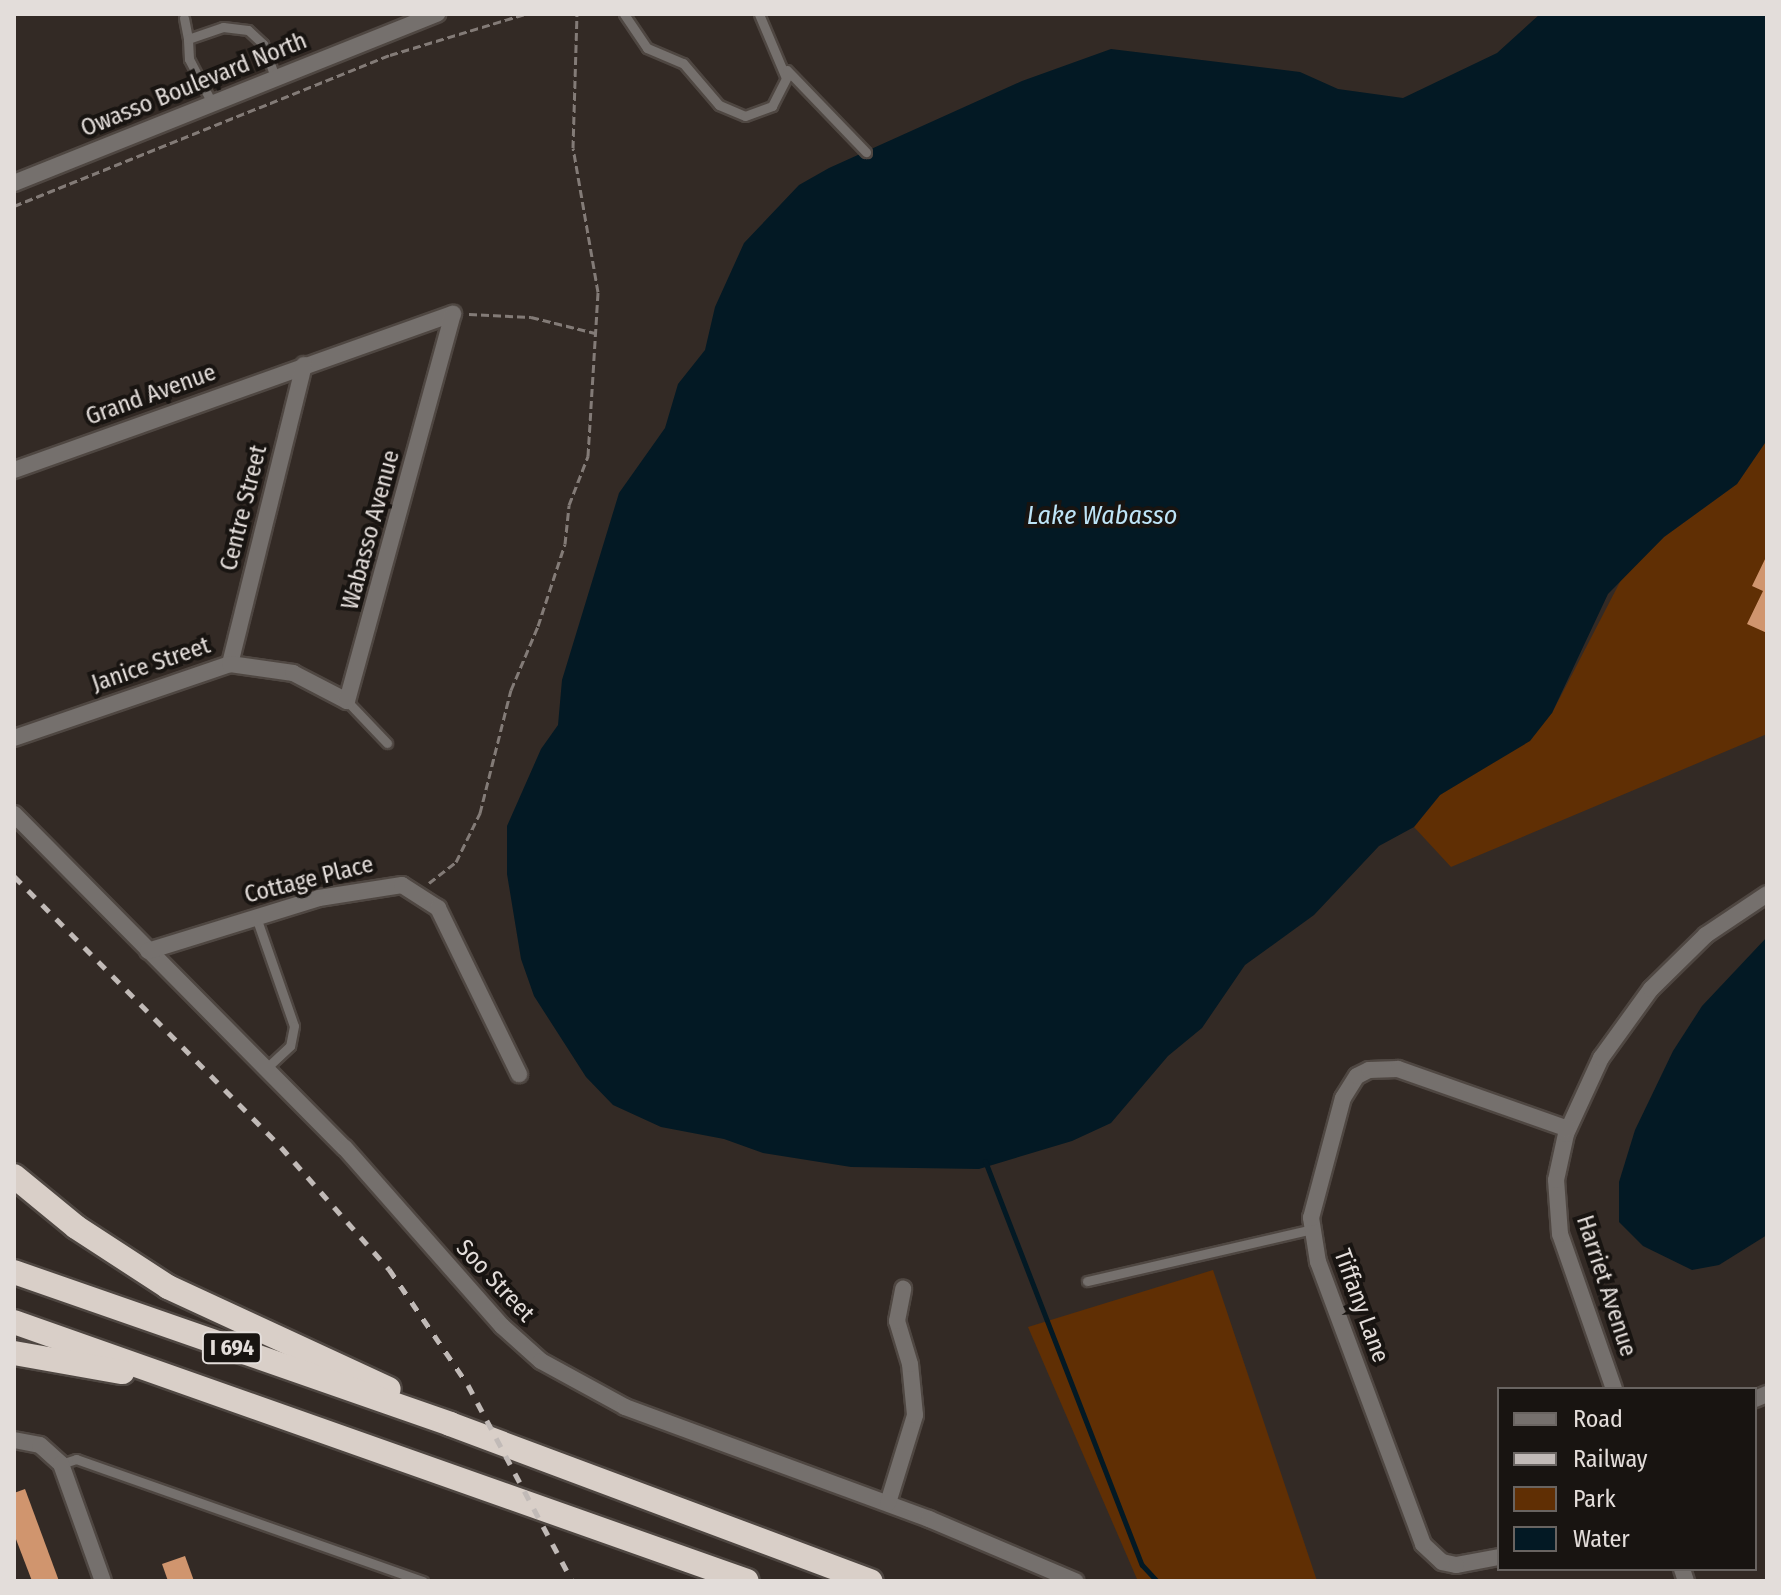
<!DOCTYPE html>
<html>
<head>
<meta charset="utf-8">
<style>
	body { margin:0 }
	#map { position:relative; width:1781px; height:1595px; overflow:hidden; background:#332a25; font-family:"Fira Sans Condensed",sans-serif }
	div>[style] { position:absolute }
	.green>* { inset:0; background:#602f04 }
	.water>* { inset:0; background:#031924 }
	.stream>* { height:5px; margin:-2.5px; padding:0 2.5px; transform-origin:2.5px; border-radius:2.5px; background:#031924 }
	.building>* { inset:0; background:#d0956e }
	.path>* { height:3px; margin-top:-1.5px; transform-origin:0; background:repeating-linear-gradient(90deg,#837b77 0 8px,transparent 0 12px) }
	.roads { filter:drop-shadow(2px 0 #4f4742) drop-shadow(-2px 0 #4f4742) drop-shadow(0 2px #4f4742) drop-shadow(0 -2px #4f4742) }
	.service>* { height:9px; margin:-4.5px; padding:0 4.5px; transform-origin:4.5px; border-radius:4.5px; background:#75706d }
	.minor>* { height:16px; margin:-8px; padding:0 8px; transform-origin:8px; border-radius:8px; background:#75706d }
	.tertiary>* { height:16px; margin:-8px; padding:0 8px; transform-origin:8px; border-radius:8px; background:#75706d }
	.motorway>* { height:24px; margin:-12px; padding:0 12px; transform-origin:12px; border-radius:12px; background:#d9cfc8 }
	.rail>* { height:5px; margin-top:-2.5px; transform-origin:0; background:repeating-linear-gradient(90deg,#c1bab7 0 10px,transparent 0 20px) }
	span { translate:-50% -50%; white-space:nowrap; text-align:center; line-height:1.15; -webkit-text-stroke:8px #181411; paint-order:stroke }
	.shield-label span { padding:2px 6px; background:#181411; border:2px solid; border-radius:6px; -webkit-text-stroke-width:0 }
	.shield-label { font-size:22px; color:#e3ddda; font-weight:700 }
	.street-label { font-size:24px; color:#e3ddda }
	.water-label { font-size:26px; color:#bee4f7; font-style:italic }
	.frame { position:absolute; inset:0; border:16px solid #e3ddda; pointer-events:none }
	.legend { position:absolute; left:1497px; top:1387px; width:260px; height:184px; box-sizing:border-box; background:#181411; border:2px solid #696461; margin:0; padding:10px 14px; list-style:none; font-size:24px; color:#e3ddda }
	.legend li { display:flex; align-items:center; gap:16px; height:40px }
	.legend b { width:40px; border:2px solid #696461 }
</style>
</head>
<body>
<div id="map">
	<div class="green">
		<div style="clip-path:polygon(1767px 440px,1767px 734px,1451px 867px,1414px 827px,1440px 795px,1552px 713px,1622px 578px,1664px 537px,1737px 484px)"></div>
		<div style="clip-path:polygon(1213px 1270px,1317px 1581px,1137px 1579px,1028px 1327px)"></div>
	</div>
	<div class="water">
		<div style="clip-path:polygon(1540px 14px,1767px 14px,1767px 440px,1737px 484px,1664px 537px,1608px 594px,1552px 713px,1530px 741px,1440px 795px,1414px 827px,1379px 846px,1314px 915px,1245px 965px,1202px 1028px,1168px 1056px,1111px 1123px,1072px 1141px,979px 1169px,851px 1167px,763px 1153px,724px 1139px,661px 1127px,613px 1105px,586px 1077px,534px 996px,521px 959px,507px 874px,507px 826px,541px 749px,558px 725px,562px 680px,619px 493px,665px 428px,678px 384px,705px 350px,715px 307px,744px 243px,799px 185px,829px 168px,1022px 81px,1111px 49px,1300px 72px,1338px 89px,1403px 98px,1497px 53px)"></div>
		<div style="clip-path:polygon(1767px 937px,1767px 1235px,1719px 1265px,1692px 1270px,1643px 1246px,1619px 1222px,1619px 1182px,1635px 1130px,1673px 1051px,1702px 1006px)"></div>
	</div>
	<div class="stream">
		<div style="left:985px;top:1161px;width:433px;rotate:68.8deg"></div>
		<div style="left:1142px;top:1565px;width:22px;rotate:47deg"></div>
	</div>
	<div class="building">
		<div style="clip-path:polygon(1767px 555px,1767px 633px,1747px 624px,1763px 591px,1752px 586px)"></div>
		<div style="clip-path:polygon(25px 1489px,59px 1581px,32px 1581px,14px 1534px,14px 1493px)"></div>
		<div style="clip-path:polygon(185px 1556px,194px 1581px,168px 1581px,162px 1564px)"></div>
	</div>
	<div class="path">
		<div style="left:14px;top:206px;width:405px;rotate:-21.9deg"></div>
		<div style="left:390px;top:55px;width:141px;rotate:-16.9deg"></div>
		<div style="left:469px;top:314px;width:62px;rotate:2.8deg"></div>
		<div style="left:531px;top:317px;width:66px;rotate:14deg"></div>
		<div style="left:429px;top:883px;width:34px;rotate:-38deg"></div>
		<div style="left:456px;top:862px;width:55px;rotate:-63.9deg"></div>
		<div style="left:480px;top:813px;width:127px;rotate:-75.9deg"></div>
		<div style="left:511px;top:690px;width:69px;rotate:-67.1deg"></div>
		<div style="left:538px;top:626px;width:86px;rotate:-71.8deg"></div>
		<div style="left:565px;top:544px;width:39px;rotate:-84deg"></div>
		<div style="left:569px;top:505px;width:53px;rotate:-68.8deg"></div>
		<div style="left:588px;top:456px;width:164px;rotate:-86.5deg"></div>
		<div style="left:598px;top:292px;width:146px;rotate:-99.8deg"></div>
		<div style="left:573px;top:148px;width:134px;rotate:-88.3deg"></div>
	</div>
	<div class="roads">
		<div class="service">
			<div style="left:624px;top:14px;width:41px;rotate:55.9deg"></div>
			<div style="left:647px;top:48px;width:39px;rotate:23deg"></div>
			<div style="left:683px;top:63px;width:55px;rotate:49.4deg"></div>
			<div style="left:719px;top:105px;width:28px;rotate:23deg"></div>
			<div style="left:745px;top:116px;width:29px;rotate:-20deg"></div>
			<div style="left:772px;top:106px;width:31px;rotate:-63deg"></div>
			<div style="left:786px;top:78px;width:69px;rotate:-112.9deg"></div>
			<div style="left:184px;top:18px;width:21px;rotate:79deg"></div>
			<div style="left:787px;top:70px;width:114px;rotate:46.1deg"></div>
			<div style="left:213px;top:105px;width:52px;rotate:-117.6deg"></div>
			<div style="left:189px;top:59px;width:20px;rotate:-93deg"></div>
			<div style="left:188px;top:39px;width:37px;rotate:-19deg"></div>
			<div style="left:223px;top:27px;width:25px;rotate:7deg"></div>
			<div style="left:248px;top:30px;width:21px;rotate:43deg"></div>
			<div style="left:263px;top:44px;width:37px;rotate:70deg"></div>
			<div style="left:347px;top:701px;width:58px;rotate:46.4deg"></div>
			<div style="left:256px;top:917px;width:115px;rotate:70.8deg"></div>
			<div style="left:294px;top:1026px;width:20px;rotate:101deg"></div>
			<div style="left:290px;top:1046px;width:34px;rotate:137deg"></div>
			<div style="left:1087px;top:1281px;width:231px;rotate:-13deg"></div>
			<div style="left:61px;top:1464px;width:16px;rotate:-18deg"></div>
			<div style="left:76px;top:1459px;width:368px;rotate:19.4deg"></div>
		</div>
		<div class="minor">
			<div style="left:14px;top:470px;width:466px;rotate:-19.6deg"></div>
			<div style="left:230px;top:664px;width:308px;rotate:-76.1deg"></div>
			<div style="left:14px;top:738px;width:228px;rotate:-18.9deg"></div>
			<div style="left:230px;top:664px;width:64px;rotate:8.1deg"></div>
			<div style="left:293px;top:673px;width:61px;rotate:27.4deg"></div>
			<div style="left:347px;top:701px;width:401px;rotate:-74.7deg"></div>
			<div style="left:14px;top:814px;width:470px;rotate:45.3deg"></div>
			<div style="left:345px;top:1148px;width:237px;rotate:48.6deg"></div>
			<div style="left:502px;top:1326px;width:52px;rotate:41.9deg"></div>
			<div style="left:541px;top:1361px;width:96px;rotate:28.7deg"></div>
			<div style="left:625px;top:1407px;width:324px;rotate:20.2deg"></div>
			<div style="left:929px;top:1519px;width:159px;rotate:23deg"></div>
			<div style="left:148px;top:951px;width:179px;rotate:-17.2deg"></div>
			<div style="left:319px;top:898px;width:84px;rotate:-8.9deg"></div>
			<div style="left:402px;top:885px;width:43px;rotate:32.6deg"></div>
			<div style="left:438px;top:908px;width:185px;rotate:64deg"></div>
			<div style="left:1614px;top:1389px;width:164px;rotate:-109.2deg"></div>
			<div style="left:1560px;top:1234px;width:54px;rotate:-94.2deg"></div>
			<div style="left:1556px;top:1180px;width:47px;rotate:-77.7deg"></div>
			<div style="left:1566px;top:1134px;width:84px;rotate:-65.3deg"></div>
			<div style="left:1601px;top:1058px;width:85px;rotate:-54.1deg"></div>
			<div style="left:1651px;top:989px;width:77px;rotate:-44.5deg"></div>
			<div style="left:1706px;top:935px;width:73px;rotate:-33.9deg"></div>
			<div style="left:1755px;top:1399px;width:13px;rotate:-23deg"></div>
			<div style="left:14px;top:1440px;width:26px;rotate:11deg"></div>
			<div style="left:40px;top:1445px;width:28px;rotate:42deg"></div>
			<div style="left:61px;top:1464px;width:124px;rotate:70.3deg"></div>
			<div style="left:888px;top:1503px;width:92px;rotate:-72.9deg"></div>
			<div style="left:915px;top:1415px;width:51px;rotate:-95.6deg"></div>
			<div style="left:910px;top:1364px;width:45px;rotate:-106.8deg"></div>
			<div style="left:897px;top:1321px;width:33px;rotate:-79deg"></div>
			<div style="left:1499px;top:1557px;width:44px;rotate:169.5deg"></div>
			<div style="left:1456px;top:1565px;width:14px;rotate:-168deg"></div>
			<div style="left:1442px;top:1562px;width:26px;rotate:-137deg"></div>
			<div style="left:1423px;top:1544px;width:301px;rotate:-110.4deg"></div>
			<div style="left:1318px;top:1262px;width:45px;rotate:-99deg"></div>
			<div style="left:1311px;top:1218px;width:124px;rotate:-75.1deg"></div>
			<div style="left:1343px;top:1098px;width:26px;rotate:-58deg"></div>
			<div style="left:1357px;top:1076px;width:13px;rotate:-27deg"></div>
			<div style="left:1369px;top:1070px;width:29px;rotate:-2deg"></div>
			<div style="left:1398px;top:1069px;width:180px;rotate:19.4deg"></div>
			<div style="left:1682px;top:1569px;width:13px;rotate:72deg"></div>
		</div>
		<div class="tertiary">
			<div style="left:14px;top:183px;width:456px;rotate:-21.8deg"></div>
		</div>
		<div class="motorway">
			<div style="left:14px;top:1176px;width:80px;rotate:39.4deg"></div>
			<div style="left:76px;top:1227px;width:110px;rotate:33.1deg"></div>
			<div style="left:168px;top:1287px;width:243px;rotate:24.8deg"></div>
			<div style="left:14px;top:1272px;width:462px;rotate:19.2deg"></div>
			<div style="left:450px;top:1424px;width:449px;rotate:20.5deg"></div>
			<div style="left:14px;top:1322px;width:777px;rotate:19.46deg"></div>
			<div style="left:14px;top:1353px;width:110px;rotate:10deg"></div>
		</div>
	</div>
	<div class="rail">
		<div style="left:14px;top:876px;width:380px;rotate:45.4deg"></div>
		<div style="left:281px;top:1147px;width:163px;rotate:48.5deg"></div>
		<div style="left:389px;top:1269px;width:140px;rotate:55.7deg"></div>
		<div style="left:468px;top:1385px;width:222px;rotate:62deg"></div>
	</div>
	<div class="shield-label">
		<span style="left:232px;top:1348px">I 694</span>
	</div>
	<div class="street-label">
		<span style="left:194px;top:85px;rotate:-22deg">Owasso Boulevard North</span>
		<span style="left:151px;top:395px;rotate:-20deg">Grand Avenue</span>
		<span style="left:244px;top:508px;rotate:-76deg">Centre Street</span>
		<span style="left:371px;top:530px;rotate:-75deg">Wabasso Avenue</span>
		<span style="left:151px;top:665px;rotate:-19deg">Janice Street</span>
		<span style="left:309px;top:880px;rotate:-14deg">Cottage Place</span>
		<span style="left:495px;top:1281px;rotate:47deg">Soo Street</span>
		<span style="left:1606px;top:1286px;rotate:72deg">Harriet Avenue</span>
		<span style="left:1361px;top:1306px;rotate:70deg">Tiffany Lane</span>
	</div>
	<div class="water-label">
		<span style="left:1102px;top:516px">Lake Wabasso</span>
	</div>
	<div class="frame"></div>
	<ul class="legend">
	<li><b style="height:10px;background:#75706d"></b>Road</li>
	<li><b style="height:10px;background:#c1bab7"></b>Railway</li>
	<li><b style="height:22px;background:#602f04"></b>Park</li>
	<li><b style="height:22px;background:#031924"></b>Water</li>
	</ul>
</div>
</body>
</html>
